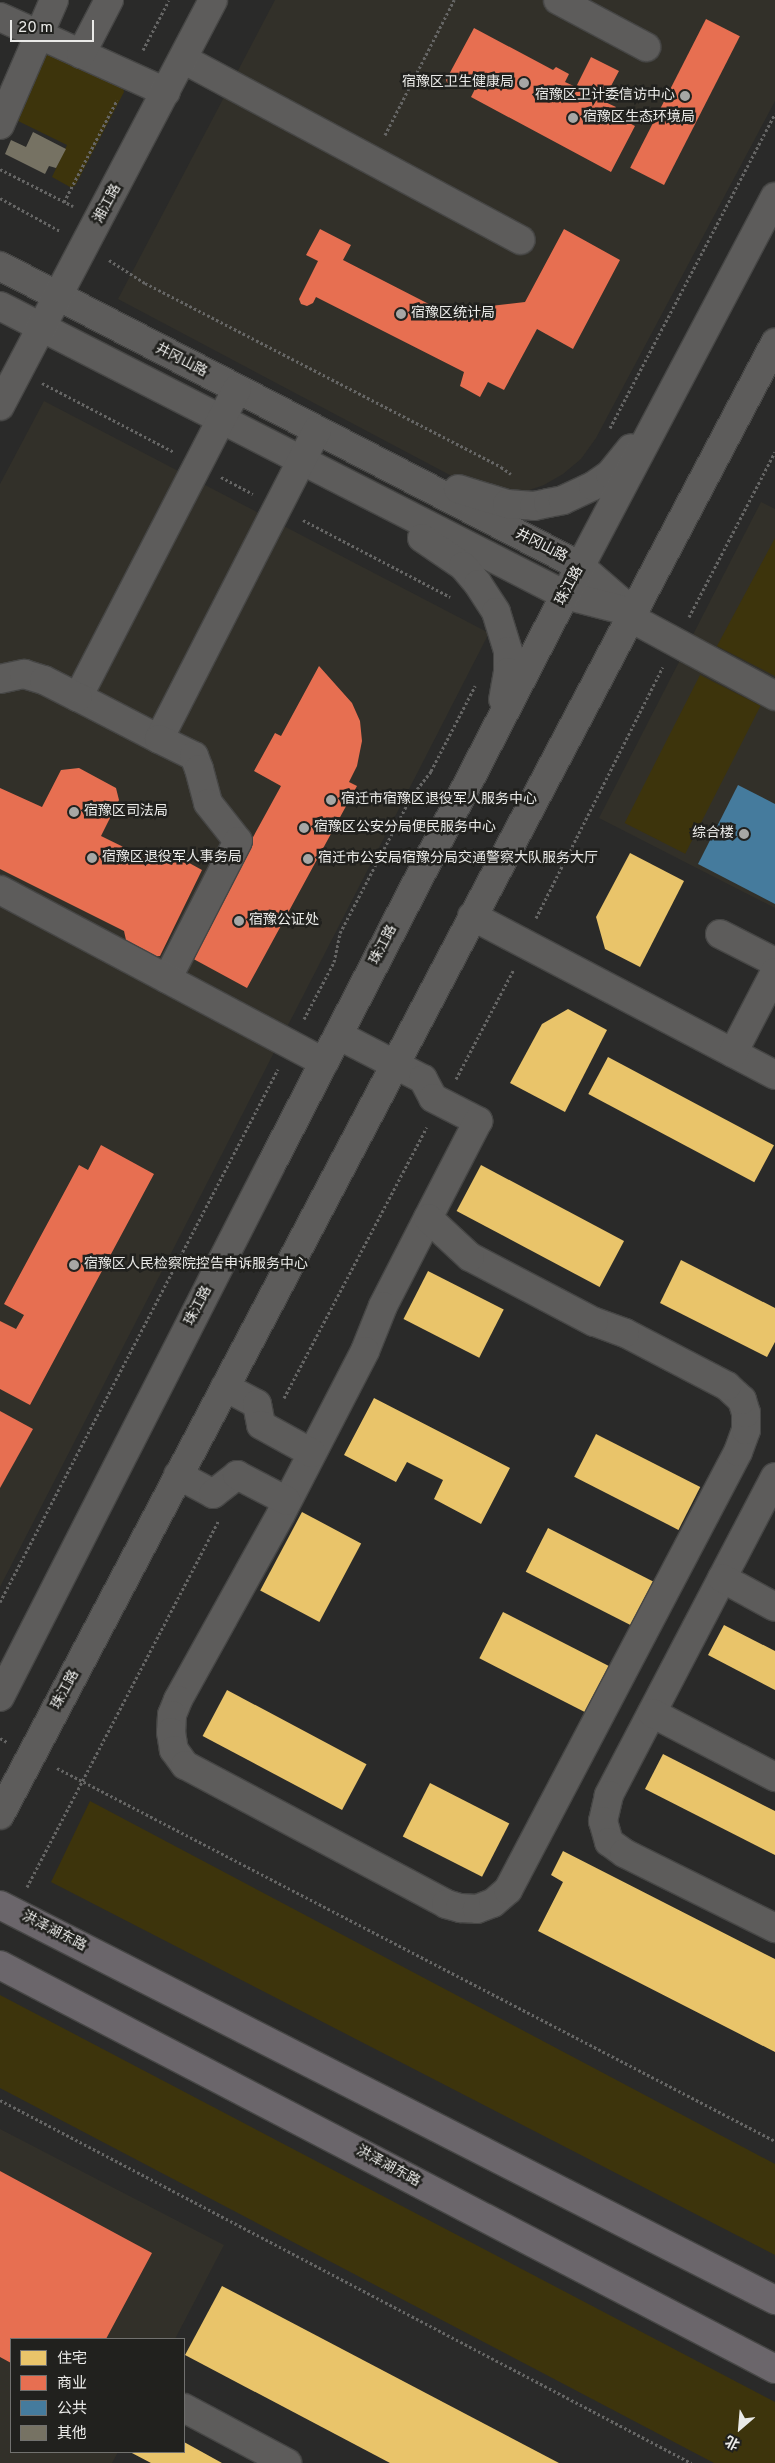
<!DOCTYPE html>
<html>
<head>
<meta charset="utf-8">
<style>
	body { margin:0 }
	#map { position:relative; width:775px; height:2463px; overflow:hidden; background:#2a2a29; font-family:Overpass,"Noto Sans SC",sans-serif }
	div>[style] { position:absolute }
	.built>* { inset:0; background:#323029 }
	.green>* { inset:0; background:#3d340c; transform-origin:0 0 }
	.homes>* { inset:0; background:#e9c46a; transform-origin:0 0 }
	.shops>* { inset:0; background:#e76f51; transform-origin:0 0 }
	.public>* { inset:0; background:#457b9d }
	.building>* { inset:0; background:#767263 }
	.path>* { height:3px; margin-top:-1.5px; transform-origin:0; background:repeating-linear-gradient(90deg,#666665 0 2.5px,transparent 0 5px) }
	.roads { filter:drop-shadow(1px 0 #464645) drop-shadow(-1px 0 #464645) drop-shadow(0 1px #464645) drop-shadow(0 -1px #464645) }
	.minor>* { height:28px; margin:-14px; padding:0 14px; transform-origin:14px; border-radius:14px; background:#5d5c5b }
	.major>* { height:28px; margin:-14px; padding:0 14px; transform-origin:14px; border-radius:14px; background:#6b666b }
	.dots>* { width:14px; height:14px; translate:-50% -50%; box-sizing:border-box; border:2px solid #21211e; border-radius:50% }
	span { translate:-50% -50%; white-space:nowrap; text-align:center; line-height:1.15; -webkit-text-stroke:5px #21211e; paint-order:stroke }
	.poi-label { font-size:14px; color:#eaeae8 }
	.right { translate:-100% -50%; text-align:right }
	.left { translate:0 -50%; text-align:left }
	.street-label { font-size:14px; color:#eaeae8 }
	.legend { position:absolute; left:10px; top:2338px; width:175px; height:115px; box-sizing:border-box; background:#21211e; border:1px solid #71716f; margin:0; padding:6px 9px; list-style:none; font-size:15px; color:#eaeae8 }
	.legend li { display:flex; align-items:center; gap:10px; height:25px }
	.legend b { width:25px; border:1px solid #71716f }
	.north { position:absolute; left:715px; top:2403px; width:50px; height:50px; -webkit-text-stroke:4px #21211e; paint-order:stroke; rotate:207deg; font-size:14px; font-weight:700; line-height:20px; text-align:center; color:#eaeae8 }
	.north::after { content:''; display:block; margin:auto; width:18px; height:22px; background:#eaeae8; clip-path:polygon(50% 0,100% 100%,50% 72%,0 100%) }
	.scale { position:absolute; left:10px; top:20px; width:84px; height:22px; box-sizing:border-box; border:2px solid #eaeae8; border-top:0; padding-left:6px; font-size:15px; line-height:18px; white-space:nowrap; color:#eaeae8; -webkit-text-stroke:4px #21211e; paint-order:stroke }
</style>
</head>
<body>
<div id="map">
	<div class="built">
		<div style="clip-path:polygon(275px 0,775px 0,775px 101px,596px 438px,581px 459px,563px 474px,544px 485px,521px 493px,480px 491px,118px 299px)"></div>
		<div style="clip-path:polygon(44px 401px,489px 633px,0 1587px,0 484px)"></div>
		<div style="clip-path:polygon(761px 502px,775px 509px,775px 908px,599px 818px)"></div>
		<div style="clip-path:polygon(0 2129px,224px 2245px,175px 2339px,11px 2339px,11px 2452px,118px 2452px,112px 2463px,0 2463px)"></div>
	</div>
	<div class="green">
		<div style="clip-path:polygon(47px 51px,122px 84px,124px 92px,75px 186px,70px 187px,52px 177px,67px 145px,14px 119px)"></div>
		<div style="clip-path:polygon(775px 538px,775px 676px,717px 646px)"></div>
		<div style="left:700px;top:675px;width:68px;height:166px;rotate:27deg"></div>
		<div style="clip-path:polygon(90px 1801px,775px 2164px,775px 2255px,51px 1882px)"></div>
		<div style="clip-path:polygon(0 1995px,775px 2402px,775px 2463px,714px 2463px,0 2088px)"></div>
	</div>
	<div class="homes">
		<div style="clip-path:polygon(630px 853px,684px 881px,640px 967px,605px 949px,596px 917px)"></div>
		<div style="clip-path:polygon(568px 1009px,607px 1030px,565px 1112px,510px 1083px,542px 1024px)"></div>
		<div style="left:608px;top:1057px;width:188px;height:42px;rotate:28deg"></div>
		<div style="left:481px;top:1165px;width:162px;height:52px;rotate:28deg"></div>
		<div style="clip-path:polygon(681px 1260px,775px 1308px,775px 1342px,767px 1357px,660px 1303px)"></div>
		<div style="left:428px;top:1271px;width:85px;height:54px;rotate:27deg"></div>
		<div style="clip-path:polygon(374px 1398px,510px 1468px,481px 1524px,434px 1499px,443px 1480px,407px 1462px,396px 1482px,344px 1455px)"></div>
		<div style="left:596px;top:1434px;width:117px;height:48px;rotate:27deg"></div>
		<div style="left:302px;top:1512px;width:67px;height:89px;rotate:28deg"></div>
		<div style="left:548px;top:1528px;width:118px;height:49px;rotate:27deg"></div>
		<div style="left:503px;top:1612px;width:121px;height:52px;rotate:27deg"></div>
		<div style="clip-path:polygon(724px 1625px,775px 1651px,775px 1690px,708px 1655px)"></div>
		<div style="left:227px;top:1690px;width:158px;height:52px;rotate:28deg"></div>
		<div style="clip-path:polygon(663px 1754px,775px 1811px,775px 1855px,645px 1789px)"></div>
		<div style="left:430px;top:1783px;width:89px;height:60px;rotate:27deg"></div>
		<div style="clip-path:polygon(563px 1851px,775px 1959px,775px 2052px,538px 1931px,563px 1882px,551px 1875px)"></div>
		<div style="clip-path:polygon(222px 2286px,559px 2463px,390px 2463px,185px 2355px)"></div>
		<div style="clip-path:polygon(184px 2442px,222px 2463px,151px 2463px,130px 2452px,184px 2452px)"></div>
	</div>
	<div class="shops">
		<div style="left:706px;top:19px;width:38px;height:167px;rotate:27deg"></div>
		<div style="clip-path:polygon(474px 28px,553px 70px,556px 67px,569px 74px,565px 82px,576px 87px,591px 57px,619px 71px,603px 101px,616px 107px,612px 114px,635px 126px,611px 172px,471px 97px,475px 89px,459px 80px,454px 89px,448px 85px,446px 80px)"></div>
		<div style="clip-path:polygon(320px 229px,351px 245px,343px 260px,462px 321px,473px 308px,525px 302px,564px 229px,620px 260px,573px 349px,537px 329px,504px 390px,488px 382px,480px 397px,460px 386px,464px 372px,316px 297px,313px 303px,307px 306px,301px 304px,299px 299px,318px 261px,306px 255px)"></div>
		<div style="clip-path:polygon(319px 666px,352px 703px,360px 721px,362px 741px,357px 766px,349px 782px,357px 786px,247px 988px,188px 956px,281px 786px,254px 771px,275px 733px,281px 736px)"></div>
		<div style="clip-path:polygon(79px 768px,116px 788px,119px 800px,101px 836px,150px 860px,171px 853px,202px 870px,160px 956px,147px 957px,128px 949px,124px 931px,0 869px,0 788px,42px 807px,61px 770px)"></div>
		<div style="clip-path:polygon(101px 1145px,154px 1174px,30px 1405px,0 1389px,0 1321px,16px 1329px,24px 1315px,4px 1304px,79px 1165px,88px 1170px)"></div>
		<div style="clip-path:polygon(0 1411px,33px 1429px,0 1488px)"></div>
		<div style="clip-path:polygon(0 2171px,152px 2253px,106px 2339px,11px 2339px,11px 2363px,0 2357px)"></div>
	</div>
	<div class="public">
		<div style="clip-path:polygon(738px 785px,775px 804px,775px 904px,698px 864px)"></div>
	</div>
	<div class="building">
		<div style="clip-path:polygon(33px 132px,66px 149px,56px 168px,49px 166px,45px 174px,5px 154px,11px 140px,26px 147px)"></div>
	</div>
	<div class="path">
		<div style="left:143px;top:50px;width:56px;rotate:-62.5deg"></div>
		<div style="left:385px;top:135px;width:152px;rotate:-62.9deg"></div>
		<div style="left:0;top:169px;width:82px;rotate:26.9deg"></div>
		<div style="left:0;top:198px;width:68px;rotate:28.8deg"></div>
		<div style="left:64px;top:202px;width:115px;rotate:-62.5deg"></div>
		<div style="left:109px;top:260px;width:43px;rotate:32.6deg"></div>
		<div style="left:145px;top:283px;width:401px;rotate:27.3deg"></div>
		<div style="left:501px;top:467px;width:12px;rotate:35deg"></div>
		<div style="left:42px;top:383px;width:149px;rotate:27.6deg"></div>
		<div style="left:610px;top:428px;width:355px;rotate:-62.3deg"></div>
		<div style="left:221px;top:477px;width:36px;rotate:28deg"></div>
		<div style="left:303px;top:520px;width:166px;rotate:27.6deg"></div>
		<div style="left:689px;top:617px;width:186px;rotate:-62.5deg"></div>
		<div style="left:536px;top:918px;width:281px;rotate:-63.2deg"></div>
		<div style="left:304px;top:1019px;width:64px;rotate:-62.2deg"></div>
		<div style="left:334px;top:962px;width:30px;rotate:-78deg"></div>
		<div style="left:340px;top:933px;width:153px;rotate:-62.4deg"></div>
		<div style="left:411px;top:797px;width:33px;rotate:-52deg"></div>
		<div style="left:431px;top:771px;width:96px;rotate:-62.6deg"></div>
		<div style="left:456px;top:1079px;width:124px;rotate:-62.2deg"></div>
		<div style="left:284px;top:1398px;width:306px;rotate:-62.2deg"></div>
		<div style="left:0;top:1602px;width:601px;rotate:-62.45deg"></div>
		<div style="left:0;top:1738px;width:8px;rotate:30deg"></div>
		<div style="left:57px;top:1768px;width:809px;rotate:27.45deg"></div>
		<div style="left:27px;top:1887px;width:414px;rotate:-62.4deg"></div>
		<div style="left:0;top:2100px;width:781px;rotate:27.71deg"></div>
	</div>
	<div class="roads">
		<div class="minor">
			<div style="left:558px;top:0;width:100px;rotate:28.1deg"></div>
			<div style="left:0;top:17px;width:182px;rotate:24.3deg"></div>
			<div style="left:81px;top:54px;width:61px;rotate:-62.6deg"></div>
			<div style="left:183px;top:59px;width:383px;rotate:28.2deg"></div>
			<div style="left:0;top:125px;width:136px;rotate:-66.6deg"></div>
			<div style="left:0;top:266px;width:653px;rotate:27.35deg"></div>
			<div style="left:580px;top:566px;width:70px;rotate:41deg"></div>
			<div style="left:0;top:306px;width:635px;rotate:27.09deg"></div>
			<div style="left:565px;top:595px;width:64px;rotate:14.5deg"></div>
			<div style="left:237px;top:389px;width:347px;rotate:117.3deg"></div>
			<div style="left:78px;top:697px;width:91px;rotate:27.4deg"></div>
			<div style="left:159px;top:739px;width:347px;rotate:-62.9deg"></div>
			<div style="left:0;top:406px;width:458px;rotate:-62.3deg"></div>
			<div style="left:458px;top:489px;width:51px;rotate:17deg"></div>
			<div style="left:507px;top:504px;width:27px;rotate:4deg"></div>
			<div style="left:534px;top:506px;width:14px;rotate:-12deg"></div>
			<div style="left:548px;top:503px;width:15px;rotate:-11deg"></div>
			<div style="left:563px;top:500px;width:33px;rotate:-25deg"></div>
			<div style="left:593px;top:486px;width:21px;rotate:-35deg"></div>
			<div style="left:610px;top:474px;width:33px;rotate:-51deg"></div>
			<div style="left:422px;top:538px;width:50px;rotate:34.3deg"></div>
			<div style="left:463px;top:566px;width:23px;rotate:50deg"></div>
			<div style="left:478px;top:584px;width:33px;rotate:57deg"></div>
			<div style="left:496px;top:612px;width:41px;rotate:72.9deg"></div>
			<div style="left:508px;top:651px;width:21px;rotate:90deg"></div>
			<div style="left:508px;top:672px;width:28px;rotate:100deg"></div>
			<div style="left:631px;top:618px;width:164px;rotate:28.4deg"></div>
			<div style="left:0;top:679px;width:25px;rotate:-12deg"></div>
			<div style="left:24px;top:674px;width:21px;rotate:17deg"></div>
			<div style="left:44px;top:680px;width:38px;rotate:27deg"></div>
			<div style="left:159px;top:739px;width:39px;rotate:26deg"></div>
			<div style="left:194px;top:756px;width:14px;rotate:69deg"></div>
			<div style="left:199px;top:769px;width:35px;rotate:75deg"></div>
			<div style="left:208px;top:803px;width:48px;rotate:51.7deg"></div>
			<div style="left:238px;top:841px;width:155px;rotate:117.2deg"></div>
			<div style="left:0;top:890px;width:367px;rotate:28deg"></div>
			<div style="left:472px;top:916px;width:342px;rotate:27.7deg"></div>
			<div style="left:720px;top:934px;width:62px;rotate:27deg"></div>
			<div style="left:338px;top:1035px;width:96px;rotate:27.4deg"></div>
			<div style="left:423px;top:1079px;width:21px;rotate:62deg"></div>
			<div style="left:433px;top:1098px;width:51px;rotate:27.1deg"></div>
			<div style="left:478px;top:1121px;width:109px;rotate:117.3deg"></div>
			<div style="left:428px;top:1218px;width:99px;rotate:117.1deg"></div>
			<div style="left:383px;top:1306px;width:48px;rotate:111.8deg"></div>
			<div style="left:365px;top:1351px;width:183px;rotate:117.3deg"></div>
			<div style="left:281px;top:1514px;width:213px;rotate:119deg"></div>
			<div style="left:178px;top:1700px;width:16px;rotate:112deg"></div>
			<div style="left:172px;top:1715px;width:17px;rotate:93deg"></div>
			<div style="left:171px;top:1732px;width:18px;rotate:81deg"></div>
			<div style="left:174px;top:1750px;width:19px;rotate:54deg"></div>
			<div style="left:185px;top:1765px;width:296px;rotate:28deg"></div>
			<div style="left:446px;top:1904px;width:15px;rotate:16deg"></div>
			<div style="left:460px;top:1908px;width:17px;rotate:3deg"></div>
			<div style="left:477px;top:1909px;width:17px;rotate:-21deg"></div>
			<div style="left:493px;top:1903px;width:20px;rotate:-41deg"></div>
			<div style="left:508px;top:1890px;width:495px;rotate:-62.3deg"></div>
			<div style="left:738px;top:1452px;width:23px;rotate:-70deg"></div>
			<div style="left:746px;top:1430px;width:17px;rotate:-90deg"></div>
			<div style="left:746px;top:1413px;width:14px;rotate:-107deg"></div>
			<div style="left:742px;top:1400px;width:21px;rotate:-137deg"></div>
			<div style="left:727px;top:1386px;width:115px;rotate:-152.5deg"></div>
			<div style="left:625px;top:1333px;width:33px;rotate:-160deg"></div>
			<div style="left:594px;top:1322px;width:140px;rotate:-152.3deg"></div>
			<div style="left:470px;top:1257px;width:57px;rotate:-137.1deg"></div>
			<div style="left:733px;top:1053px;width:91px;rotate:-62.6deg"></div>
			<div style="left:225px;top:1387px;width:36px;rotate:28deg"></div>
			<div style="left:257px;top:1404px;width:21px;rotate:79deg"></div>
			<div style="left:261px;top:1425px;width:58px;rotate:28.8deg"></div>
			<div style="left:178px;top:1475px;width:40px;rotate:28deg"></div>
			<div style="left:213px;top:1494px;width:31px;rotate:-38deg"></div>
			<div style="left:237px;top:1475px;width:56px;rotate:27.5deg"></div>
			<div style="left:775px;top:1477px;width:359px;rotate:117.6deg"></div>
			<div style="left:609px;top:1795px;width:27px;rotate:103deg"></div>
			<div style="left:603px;top:1821px;width:22px;rotate:74deg"></div>
			<div style="left:609px;top:1842px;width:19px;rotate:36deg"></div>
			<div style="left:624px;top:1853px;width:169px;rotate:26.4deg"></div>
			<div style="left:722px;top:1578px;width:60px;rotate:28.7deg"></div>
			<div style="left:0;top:1697px;width:597px;rotate:-63.01deg"></div>
			<div style="left:271px;top:1165px;width:641px;rotate:-62.72deg"></div>
			<div style="left:565px;top:595px;width:450px;rotate:-62.2deg"></div>
			<div style="left:652px;top:1713px;width:139px;rotate:27.5deg"></div>
			<div style="left:0;top:1815px;width:1664px;rotate:-62.23deg"></div>
			<div style="left:184px;top:2408px;width:117px;rotate:28.1deg"></div>
		</div>
		<div class="major">
			<div style="left:0;top:1905px;width:870px;rotate:27.01deg"></div>
			<div style="left:0;top:1965px;width:874px;rotate:27.53deg"></div>
		</div>
	</div>
	<div class="dots">
		<div style="left:524px;top:83px;background:#a7a7a5"></div>
		<div style="left:685px;top:96px;background:#a7a7a5"></div>
		<div style="left:573px;top:118px;background:#a7a7a5"></div>
		<div style="left:401px;top:314px;background:#a7a7a5"></div>
		<div style="left:331px;top:800px;background:#a7a7a5"></div>
		<div style="left:74px;top:812px;background:#a7a7a5"></div>
		<div style="left:304px;top:828px;background:#a7a7a5"></div>
		<div style="left:744px;top:834px;background:#a7a7a5"></div>
		<div style="left:92px;top:858px;background:#a7a7a5"></div>
		<div style="left:308px;top:859px;background:#a7a7a5"></div>
		<div style="left:239px;top:921px;background:#a7a7a5"></div>
		<div style="left:74px;top:1265px;background:#a7a7a5"></div>
	</div>
	<div class="poi-label">
		<span class="right" style="left:514px;top:83px">宿豫区卫生健康局</span>
		<span class="right" style="left:675px;top:96px">宿豫区卫计委信访中心</span>
		<span class="left" style="left:583px;top:118px">宿豫区生态环境局</span>
		<span class="left" style="left:411px;top:314px">宿豫区统计局</span>
		<span class="left" style="left:341px;top:800px">宿迁市宿豫区退役军人服务中心</span>
		<span class="left" style="left:84px;top:812px">宿豫区司法局</span>
		<span class="left" style="left:314px;top:828px">宿豫区公安分局便民服务中心</span>
		<span class="right" style="left:734px;top:834px">综合楼</span>
		<span class="left" style="left:102px;top:858px">宿豫区退役军人事务局</span>
		<span class="left" style="left:318px;top:859px">宿迁市公安局宿豫分局交通警察大队服务大厅</span>
		<span class="left" style="left:249px;top:921px">宿豫公证处</span>
		<span class="left" style="left:84px;top:1265px">宿豫区人民检察院控告申诉服务中心</span>
	</div>
	<div class="street-label">
		<span style="left:108px;top:204px;rotate:-62deg">湘江路</span>
		<span style="left:181px;top:361px;rotate:27deg">井冈山路</span>
		<span style="left:541px;top:546px;rotate:27deg">井冈山路</span>
		<span style="left:570px;top:586px;rotate:-62deg">珠江路</span>
		<span style="left:384px;top:945px;rotate:-63deg">珠江路</span>
		<span style="left:199px;top:1306px;rotate:-63deg">珠江路</span>
		<span style="left:66px;top:1690px;rotate:-62deg">珠江路</span>
		<span style="left:54px;top:1932px;rotate:27deg">洪泽湖东路</span>
		<span style="left:388px;top:2167px;rotate:28deg">洪泽湖东路</span>
	</div>
	<ul class="legend">
	<li><b style="height:14px;background:#e9c46a"></b>住宅</li>
	<li><b style="height:14px;background:#e76f51"></b>商业</li>
	<li><b style="height:14px;background:#457b9d"></b>公共</li>
	<li><b style="height:14px;background:#767263"></b>其他</li>
	</ul>
	<div class="north">北</div>
	<div class="scale">20 m</div>
</div>
</body>
</html>
